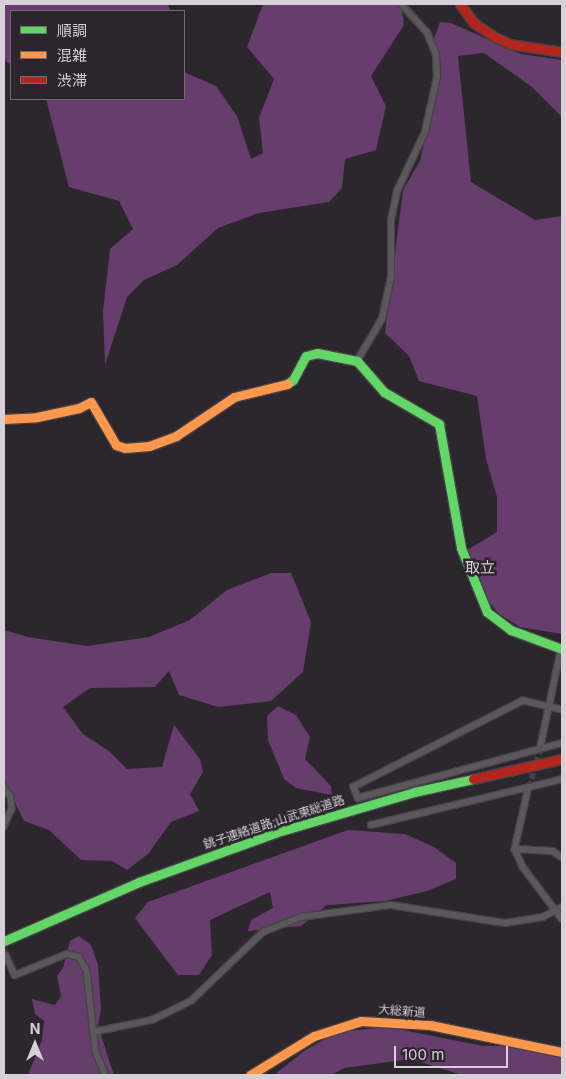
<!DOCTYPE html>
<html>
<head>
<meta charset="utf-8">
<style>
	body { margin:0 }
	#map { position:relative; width:566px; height:1079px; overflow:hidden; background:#2c272c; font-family:Inter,"Noto Sans JP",sans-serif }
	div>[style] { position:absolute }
	.forest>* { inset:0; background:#663d6d }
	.street-tunnel>* { height:5.5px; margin-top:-2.75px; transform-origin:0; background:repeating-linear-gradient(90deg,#464046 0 5.5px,transparent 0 8.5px) }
	.roads { filter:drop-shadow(1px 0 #464346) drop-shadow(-1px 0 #464346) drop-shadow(0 1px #464346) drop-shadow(0 -1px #464346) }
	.street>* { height:5.5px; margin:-2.75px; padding:0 2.75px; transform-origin:2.75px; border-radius:2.75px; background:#5b575b }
	.fast>* { height:9px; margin:-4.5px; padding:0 4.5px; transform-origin:4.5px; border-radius:4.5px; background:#63d668 }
	.slow>* { height:9px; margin:-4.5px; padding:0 4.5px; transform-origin:4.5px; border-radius:4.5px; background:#ff974d }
	.jam>* { height:9px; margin:-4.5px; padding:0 4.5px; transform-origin:4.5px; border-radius:4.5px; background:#b3261e }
	span { translate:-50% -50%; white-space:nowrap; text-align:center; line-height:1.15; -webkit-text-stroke:5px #2d252e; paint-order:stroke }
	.street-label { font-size:12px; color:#d6d1d6 }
	.quarter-label { font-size:15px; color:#d6d1d6 }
	.frame { position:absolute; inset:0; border:5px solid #d6d1d6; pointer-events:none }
	.legend { position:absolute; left:10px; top:10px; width:175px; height:90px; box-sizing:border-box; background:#2d252e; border:1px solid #716a71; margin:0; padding:6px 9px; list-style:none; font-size:15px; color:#d6d1d6 }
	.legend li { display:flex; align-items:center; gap:10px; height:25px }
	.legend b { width:25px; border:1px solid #716a71 }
	.north { position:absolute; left:10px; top:1019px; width:50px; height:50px; -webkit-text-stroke:4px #2d252e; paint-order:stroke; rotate:0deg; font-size:14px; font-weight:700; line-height:20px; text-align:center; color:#d6d1d6 }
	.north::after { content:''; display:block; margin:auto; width:18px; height:22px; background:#d6d1d6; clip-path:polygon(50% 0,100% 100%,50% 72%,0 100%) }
	.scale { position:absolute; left:394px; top:1046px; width:114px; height:22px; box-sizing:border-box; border:2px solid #d6d1d6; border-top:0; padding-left:6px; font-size:15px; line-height:18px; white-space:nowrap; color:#d6d1d6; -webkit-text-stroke:4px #2d252e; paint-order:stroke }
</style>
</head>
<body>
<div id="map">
	<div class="forest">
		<div style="clip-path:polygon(4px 4px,168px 4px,170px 11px,11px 11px,11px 65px,4px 60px)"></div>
		<div style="clip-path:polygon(263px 4px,401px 4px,404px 25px,371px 76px,386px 106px,376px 150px,345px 159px,342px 188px,329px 202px,259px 213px,218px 228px,177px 265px,144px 280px,127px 297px,105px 365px,103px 311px,110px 249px,133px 229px,119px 201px,69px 187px,46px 99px,184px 99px,184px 72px,216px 86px,237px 116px,251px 159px,263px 153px,259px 118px,274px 79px,247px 47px)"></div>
		<div style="clip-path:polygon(440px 22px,451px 23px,521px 54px,562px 60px,562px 117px,532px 87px,484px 53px,458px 56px,471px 182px,535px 220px,562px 216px,562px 634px,520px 627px,499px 614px,481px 592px,467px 550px,497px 532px,497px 497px,486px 459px,477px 396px,419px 381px,409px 356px,385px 333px,403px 190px,420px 161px,434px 100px,432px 44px)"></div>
		<div style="clip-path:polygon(271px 573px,291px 573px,311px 622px,303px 672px,271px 701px,218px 707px,179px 695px,169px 671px,155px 687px,90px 688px,63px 707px,83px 734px,109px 751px,127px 769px,162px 767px,174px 725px,200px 759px,203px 772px,190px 794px,199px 811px,171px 822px,148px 854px,127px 870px,112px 861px,81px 860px,49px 830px,24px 821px,4px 780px,4px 630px,28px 637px,87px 646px,149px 637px,190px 620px,227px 590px)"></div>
		<div style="clip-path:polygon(278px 706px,296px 715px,310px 737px,305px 759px,331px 786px,332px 795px,296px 788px,284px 779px,268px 740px,267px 716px)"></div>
		<div style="clip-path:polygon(348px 830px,405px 834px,434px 847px,456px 863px,456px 879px,427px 891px,385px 901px,327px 905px,301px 926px,248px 931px,251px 920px,273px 908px,270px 892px,210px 920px,212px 955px,199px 975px,178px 975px,135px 918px,148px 902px)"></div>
		<div style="clip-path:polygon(79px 936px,91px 945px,98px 965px,101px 1010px,98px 1026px,114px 1075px,28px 1075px,42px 1040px,44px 1021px,35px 1014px,32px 999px,55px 1005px,61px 996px,57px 976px,63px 968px,70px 941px)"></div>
		<div style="clip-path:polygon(388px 1027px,483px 1046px,562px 1046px,562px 1075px,462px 1075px,411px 1059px,344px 1068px,332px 1075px,274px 1075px,304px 1051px,338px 1032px)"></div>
	</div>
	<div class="street-tunnel">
		<div style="left:529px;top:787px;width:41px;rotate:-74.2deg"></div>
		<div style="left:4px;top:950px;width:5px;rotate:68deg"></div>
	</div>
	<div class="roads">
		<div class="street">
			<div style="left:357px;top:361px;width:49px;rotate:-59.2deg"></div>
			<div style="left:382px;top:319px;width:43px;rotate:-77.9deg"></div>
			<div style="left:391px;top:277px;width:57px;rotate:-90deg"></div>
			<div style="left:391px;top:220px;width:30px;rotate:-78deg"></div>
			<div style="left:397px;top:191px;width:65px;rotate:-64.6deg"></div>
			<div style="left:425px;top:132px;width:56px;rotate:-77.7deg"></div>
			<div style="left:437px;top:77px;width:22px;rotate:-93deg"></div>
			<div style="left:436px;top:55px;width:24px;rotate:-112deg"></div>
			<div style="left:427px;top:33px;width:39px;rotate:-132deg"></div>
			<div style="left:562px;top:710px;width:40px;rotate:-167deg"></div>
			<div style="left:523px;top:701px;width:190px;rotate:153deg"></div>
			<div style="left:354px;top:787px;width:12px;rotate:70deg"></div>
			<div style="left:358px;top:798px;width:211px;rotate:-15.1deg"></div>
			<div style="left:540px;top:748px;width:101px;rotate:-78deg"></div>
			<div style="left:529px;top:787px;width:64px;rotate:102.7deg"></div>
			<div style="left:515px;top:849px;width:20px;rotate:66deg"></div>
			<div style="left:523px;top:867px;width:65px;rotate:53.1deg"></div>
			<div style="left:4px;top:788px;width:11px;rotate:52deg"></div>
			<div style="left:11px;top:797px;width:12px;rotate:85deg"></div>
			<div style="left:12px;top:809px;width:20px;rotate:114deg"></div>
			<div style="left:371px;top:825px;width:196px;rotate:-13.5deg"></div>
			<div style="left:515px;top:849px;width:38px;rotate:3deg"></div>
			<div style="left:553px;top:851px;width:11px;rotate:34deg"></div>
			<div style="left:6px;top:955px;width:22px;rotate:66deg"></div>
			<div style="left:15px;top:975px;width:56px;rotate:-22deg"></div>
			<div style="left:67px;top:954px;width:12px;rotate:14deg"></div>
			<div style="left:79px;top:957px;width:16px;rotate:60deg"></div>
			<div style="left:87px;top:971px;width:81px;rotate:83.7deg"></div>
			<div style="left:96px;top:1052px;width:25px;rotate:67deg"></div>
			<div style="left:93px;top:1032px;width:60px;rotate:-11.5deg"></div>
			<div style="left:152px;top:1020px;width:43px;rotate:-26deg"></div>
			<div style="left:191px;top:1001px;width:100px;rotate:-43.8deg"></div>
			<div style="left:263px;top:932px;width:41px;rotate:-21.5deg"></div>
			<div style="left:301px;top:917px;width:91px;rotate:-7.6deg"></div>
			<div style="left:391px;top:905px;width:115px;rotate:9deg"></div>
			<div style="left:505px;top:923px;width:38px;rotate:-9deg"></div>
			<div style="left:543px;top:917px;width:21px;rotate:-28deg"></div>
		</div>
		<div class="fast">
			<div style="left:287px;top:384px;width:7px;rotate:-34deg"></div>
			<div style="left:293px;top:380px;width:27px;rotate:-62deg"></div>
			<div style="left:306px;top:356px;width:11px;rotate:-15deg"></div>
			<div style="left:317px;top:353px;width:41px;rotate:11.3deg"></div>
			<div style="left:357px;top:361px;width:41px;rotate:48.9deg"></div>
			<div style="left:384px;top:392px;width:64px;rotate:30.2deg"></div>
			<div style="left:439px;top:424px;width:126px;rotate:79.9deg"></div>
			<div style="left:461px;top:548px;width:69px;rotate:67.9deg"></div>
			<div style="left:487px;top:612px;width:30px;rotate:37deg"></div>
			<div style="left:511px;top:630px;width:54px;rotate:20.4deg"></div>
			<div style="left:4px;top:941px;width:147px;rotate:-23.6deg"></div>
			<div style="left:139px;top:882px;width:151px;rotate:-19.8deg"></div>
			<div style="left:281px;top:831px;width:139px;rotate:-16.3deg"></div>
			<div style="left:414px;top:792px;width:60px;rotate:-12.4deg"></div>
		</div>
		<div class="slow">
			<div style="left:4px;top:419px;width:33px;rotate:-3deg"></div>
			<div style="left:37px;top:417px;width:43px;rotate:-12.1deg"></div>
			<div style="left:79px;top:408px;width:13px;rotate:-27deg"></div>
			<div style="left:91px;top:402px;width:50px;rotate:59.8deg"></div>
			<div style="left:116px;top:445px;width:9px;rotate:18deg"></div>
			<div style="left:125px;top:448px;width:24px;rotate:-5deg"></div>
			<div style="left:149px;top:446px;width:29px;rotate:-20deg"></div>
			<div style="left:176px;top:436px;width:70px;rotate:-33.9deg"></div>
			<div style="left:234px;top:397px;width:55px;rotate:-13.8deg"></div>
			<div style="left:250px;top:1075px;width:75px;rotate:-31.4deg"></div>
			<div style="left:314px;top:1036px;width:49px;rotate:-17.7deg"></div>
			<div style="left:361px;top:1021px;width:69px;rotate:3.3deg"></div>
			<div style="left:430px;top:1025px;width:135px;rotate:11.6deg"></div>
		</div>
		<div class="jam">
			<div style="left:460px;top:4px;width:24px;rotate:54deg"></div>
			<div style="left:474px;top:23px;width:23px;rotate:34deg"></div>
			<div style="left:493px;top:36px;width:19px;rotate:25deg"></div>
			<div style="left:510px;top:44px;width:53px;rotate:8.7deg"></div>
			<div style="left:473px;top:779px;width:91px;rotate:-12.7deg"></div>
		</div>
	</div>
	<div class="street-label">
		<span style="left:274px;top:822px;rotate:-18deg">銚子連絡道路;山武東総道路</span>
		<span style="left:402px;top:1011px;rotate:4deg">大総新道</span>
	</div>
	<div class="quarter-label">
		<span style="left:480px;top:568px">取立</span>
	</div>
	<div class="frame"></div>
	<ul class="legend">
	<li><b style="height:6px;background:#63d668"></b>順調</li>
	<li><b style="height:6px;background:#ff974d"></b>混雑</li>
	<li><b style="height:6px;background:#b3261e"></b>渋滞</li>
	</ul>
	<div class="north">N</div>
	<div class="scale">100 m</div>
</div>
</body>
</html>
